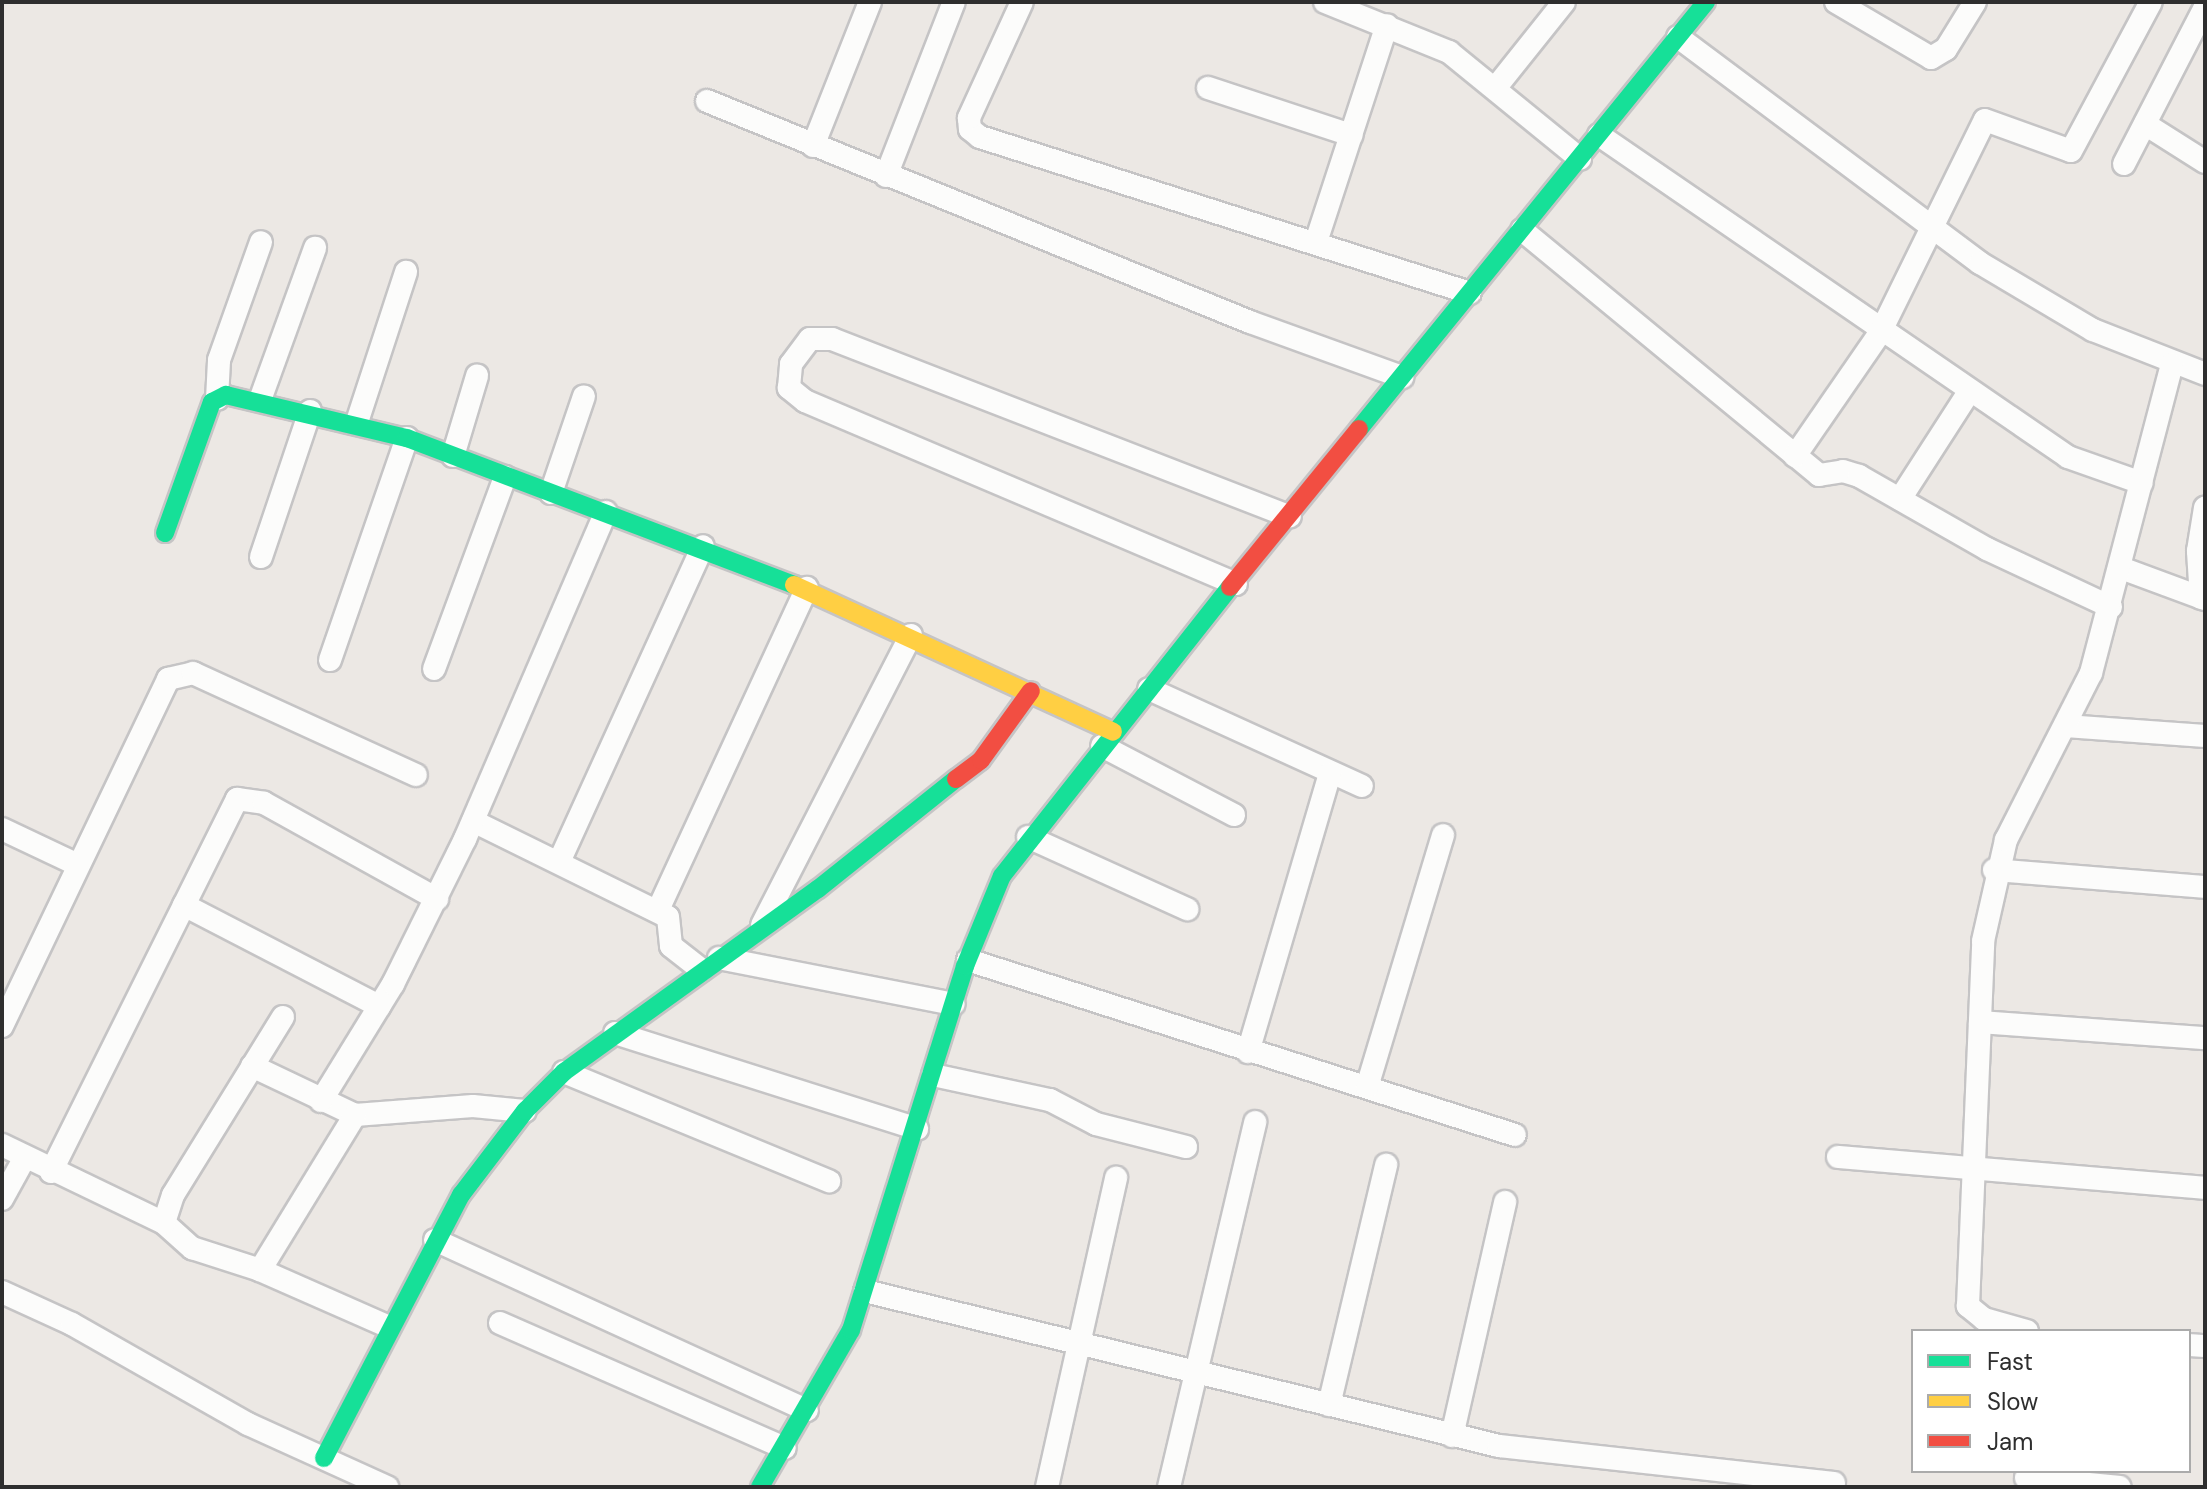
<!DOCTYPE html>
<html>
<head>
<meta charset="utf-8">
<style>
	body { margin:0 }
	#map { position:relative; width:2207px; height:1489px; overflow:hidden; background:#ece8e4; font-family:"DM Sans",sans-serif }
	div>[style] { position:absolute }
	.roads { filter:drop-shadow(2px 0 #c5c4c5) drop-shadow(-2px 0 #c5c4c5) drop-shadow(0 2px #c5c4c5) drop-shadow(0 -2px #c5c4c5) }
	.street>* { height:22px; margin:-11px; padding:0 11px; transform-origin:11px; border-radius:11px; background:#fcfcfb }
	.fast>* { height:18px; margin:-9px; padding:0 9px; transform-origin:9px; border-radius:9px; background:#16e098 }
	.slow>* { height:18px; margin:-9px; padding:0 9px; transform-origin:9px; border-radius:9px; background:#ffcf43 }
	.jam>* { height:18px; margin:-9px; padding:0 9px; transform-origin:9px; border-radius:9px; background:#f24e42 }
	span { translate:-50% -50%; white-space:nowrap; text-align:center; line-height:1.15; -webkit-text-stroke:6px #fff; paint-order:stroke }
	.frame { position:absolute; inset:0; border:4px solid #2e2e2e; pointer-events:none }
	.legend { position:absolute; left:1911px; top:1329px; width:280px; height:144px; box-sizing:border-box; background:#fff; border:2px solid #ababab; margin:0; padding:10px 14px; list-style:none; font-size:24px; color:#2e2e2e }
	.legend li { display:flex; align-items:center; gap:16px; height:40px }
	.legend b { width:40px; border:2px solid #ababab }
</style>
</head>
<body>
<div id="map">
	<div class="roads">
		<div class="street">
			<div style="left:1022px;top:2px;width:128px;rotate:114.6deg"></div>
			<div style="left:969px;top:118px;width:11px;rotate:85deg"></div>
			<div style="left:970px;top:129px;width:13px;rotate:39deg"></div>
			<div style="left:980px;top:137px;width:514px;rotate:17.66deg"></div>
			<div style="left:1325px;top:2px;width:134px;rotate:22deg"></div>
			<div style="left:1449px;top:52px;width:169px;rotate:39.2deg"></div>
			<div style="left:1836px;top:2px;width:110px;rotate:30.5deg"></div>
			<div style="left:1931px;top:58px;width:17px;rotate:-31deg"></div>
			<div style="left:1946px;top:49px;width:55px;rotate:-58.3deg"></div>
			<div style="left:1678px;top:37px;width:377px;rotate:36.8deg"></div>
			<div style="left:1980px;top:263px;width:131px;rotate:30.7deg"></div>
			<div style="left:2093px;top:330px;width:120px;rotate:21.4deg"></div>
			<div style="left:1497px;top:86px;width:107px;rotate:-51.4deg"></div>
			<div style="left:1208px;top:88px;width:151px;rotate:18.2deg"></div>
			<div style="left:707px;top:101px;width:586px;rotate:22.15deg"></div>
			<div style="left:1250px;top:322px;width:162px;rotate:19.9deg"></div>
			<div style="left:2145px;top:124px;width:71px;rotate:32.3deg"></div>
			<div style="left:1599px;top:135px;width:569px;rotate:34.47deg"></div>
			<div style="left:2068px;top:457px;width:78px;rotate:19.4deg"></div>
			<div style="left:813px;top:146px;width:155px;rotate:-68.4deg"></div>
			<div style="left:2124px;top:164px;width:177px;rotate:-62.7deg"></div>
			<div style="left:886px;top:176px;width:187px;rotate:-68.7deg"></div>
			<div style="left:1522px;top:230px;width:385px;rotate:39.5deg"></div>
			<div style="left:1819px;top:475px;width:24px;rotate:-9deg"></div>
			<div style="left:1843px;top:471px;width:17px;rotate:17deg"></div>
			<div style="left:1859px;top:476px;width:147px;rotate:29.7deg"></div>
			<div style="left:1987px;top:549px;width:137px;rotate:25.1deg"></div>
			<div style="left:1316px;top:242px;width:228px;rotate:-71.9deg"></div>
			<div style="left:217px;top:399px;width:39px;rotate:-87deg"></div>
			<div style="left:219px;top:360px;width:125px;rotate:-70.4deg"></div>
			<div style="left:260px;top:400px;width:162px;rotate:-70.1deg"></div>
			<div style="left:357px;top:422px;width:158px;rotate:-71.9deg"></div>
			<div style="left:453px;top:456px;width:84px;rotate:-73.3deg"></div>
			<div style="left:1795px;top:456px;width:150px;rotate:-55.4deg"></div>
			<div style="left:1880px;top:333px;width:237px;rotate:-63.8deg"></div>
			<div style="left:1985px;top:120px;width:91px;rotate:19.8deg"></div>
			<div style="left:2071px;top:151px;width:169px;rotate:-61.8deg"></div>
			<div style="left:551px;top:493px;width:102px;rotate:-71.2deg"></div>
			<div style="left:1900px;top:499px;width:127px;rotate:-57.2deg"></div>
			<div style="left:261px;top:557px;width:154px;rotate:-71.4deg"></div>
			<div style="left:2121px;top:568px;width:90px;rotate:20.3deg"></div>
			<div style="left:1236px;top:584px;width:468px;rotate:-157deg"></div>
			<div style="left:805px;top:401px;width:21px;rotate:-141deg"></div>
			<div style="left:789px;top:388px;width:24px;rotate:-85deg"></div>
			<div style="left:791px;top:364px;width:31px;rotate:-53deg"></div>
			<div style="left:810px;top:339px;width:22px"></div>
			<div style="left:832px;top:339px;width:491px;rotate:21.2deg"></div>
			<div style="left:2201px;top:598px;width:47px;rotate:-93.7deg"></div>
			<div style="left:2198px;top:551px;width:44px;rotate:-80.8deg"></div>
			<div style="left:330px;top:660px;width:235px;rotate:-70.9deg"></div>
			<div style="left:434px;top:669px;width:205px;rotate:-69.7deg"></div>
			<div style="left:1149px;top:689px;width:234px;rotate:24.5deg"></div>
			<div style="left:2066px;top:726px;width:139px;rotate:4.1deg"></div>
			<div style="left:1102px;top:746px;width:149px;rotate:27.6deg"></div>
			<div style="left:473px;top:821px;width:217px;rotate:26.2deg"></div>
			<div style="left:668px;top:917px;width:29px;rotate:84deg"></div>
			<div style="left:671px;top:946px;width:39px;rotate:38deg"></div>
			<div style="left:2px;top:829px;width:84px;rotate:25.3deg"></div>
			<div style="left:1028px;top:837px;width:175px;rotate:24.4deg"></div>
			<div style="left:559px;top:862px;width:347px;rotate:-65.5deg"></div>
			<div style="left:1994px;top:870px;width:212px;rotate:4.6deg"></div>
			<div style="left:184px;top:905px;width:220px;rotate:27.4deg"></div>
			<div style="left:658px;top:910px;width:355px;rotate:-65.2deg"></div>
			<div style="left:762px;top:925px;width:326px;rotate:-62.8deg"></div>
			<div style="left:719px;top:958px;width:239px;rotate:11.1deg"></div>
			<div style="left:968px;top:960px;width:574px;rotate:17.74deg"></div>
			<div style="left:283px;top:1017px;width:209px;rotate:121.7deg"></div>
			<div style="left:173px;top:1195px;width:29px;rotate:108deg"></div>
			<div style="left:164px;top:1223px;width:38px;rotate:42deg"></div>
			<div style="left:192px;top:1248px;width:71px;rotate:17.9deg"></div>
			<div style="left:260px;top:1270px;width:139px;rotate:23.8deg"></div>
			<div style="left:1980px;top:1022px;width:226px;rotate:4.1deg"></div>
			<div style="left:2px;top:1026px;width:385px;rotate:-64.4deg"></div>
			<div style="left:168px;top:679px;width:26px;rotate:-13deg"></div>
			<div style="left:193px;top:673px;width:245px;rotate:24.6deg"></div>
			<div style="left:615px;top:1033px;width:317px;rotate:17.6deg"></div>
			<div style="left:1248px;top:1052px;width:290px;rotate:-73.6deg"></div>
			<div style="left:252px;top:1066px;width:114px;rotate:25.4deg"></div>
			<div style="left:355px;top:1115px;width:118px;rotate:-4.4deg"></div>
			<div style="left:473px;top:1106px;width:52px;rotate:5.5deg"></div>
			<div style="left:564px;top:1072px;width:287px;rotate:22.4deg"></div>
			<div style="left:933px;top:1075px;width:120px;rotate:12.1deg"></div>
			<div style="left:1050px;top:1100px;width:52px;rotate:27.6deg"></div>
			<div style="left:1096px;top:1124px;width:93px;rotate:14.3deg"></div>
			<div style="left:1367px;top:1087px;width:263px;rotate:-73.2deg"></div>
			<div style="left:321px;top:1101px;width:137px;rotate:-58.4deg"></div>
			<div style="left:393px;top:984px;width:162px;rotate:-63.6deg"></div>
			<div style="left:465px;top:839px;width:356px;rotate:-66.7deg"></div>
			<div style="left:2px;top:1145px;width:180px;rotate:25.7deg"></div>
			<div style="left:1838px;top:1157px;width:368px;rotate:4.8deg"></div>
			<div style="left:51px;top:1172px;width:417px;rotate:-63.5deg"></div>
			<div style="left:237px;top:799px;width:27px;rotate:8deg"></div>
			<div style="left:264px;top:803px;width:198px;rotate:29deg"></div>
			<div style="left:2px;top:1199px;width:46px;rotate:-61.2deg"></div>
			<div style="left:435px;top:1240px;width:409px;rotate:24.6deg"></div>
			<div style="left:260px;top:1270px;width:182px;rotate:-58.5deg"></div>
			<div style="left:865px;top:1291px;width:653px;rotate:13.74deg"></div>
			<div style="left:1499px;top:1446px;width:337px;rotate:6.3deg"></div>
			<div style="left:2px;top:1292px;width:77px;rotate:24.6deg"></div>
			<div style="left:72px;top:1324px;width:202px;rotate:29.6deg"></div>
			<div style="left:248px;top:1424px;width:153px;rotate:24.4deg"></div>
			<div style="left:500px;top:1323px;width:311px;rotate:23.7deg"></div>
			<div style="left:2027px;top:1331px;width:45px;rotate:-164.4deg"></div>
			<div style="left:1984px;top:1319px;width:21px;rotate:-141deg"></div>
			<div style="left:1968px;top:1306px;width:365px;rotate:-87.6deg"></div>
			<div style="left:1983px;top:941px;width:104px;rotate:-77.2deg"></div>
			<div style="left:2006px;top:840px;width:187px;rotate:-63deg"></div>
			<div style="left:2091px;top:673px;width:319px;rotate:-75.3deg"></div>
			<div style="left:2189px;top:1345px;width:16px;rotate:4deg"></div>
			<div style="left:1329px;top:1405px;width:247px;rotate:-76.6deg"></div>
			<div style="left:1452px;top:1436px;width:240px;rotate:-77.2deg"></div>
			<div style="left:2026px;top:1478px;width:94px;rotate:5.5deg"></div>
			<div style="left:1047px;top:1487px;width:317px;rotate:-77.4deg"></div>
			<div style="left:1169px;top:1487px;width:375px;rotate:-76.7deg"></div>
		</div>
		<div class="fast">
			<div style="left:1359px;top:429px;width:550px;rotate:-50.9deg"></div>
			<div style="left:165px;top:533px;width:139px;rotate:-70.3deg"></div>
			<div style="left:212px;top:402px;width:16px;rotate:-27deg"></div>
			<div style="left:226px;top:395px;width:186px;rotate:13.4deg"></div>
			<div style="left:407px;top:438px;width:414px;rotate:20.8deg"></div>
			<div style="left:324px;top:1458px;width:297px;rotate:-62.5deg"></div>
			<div style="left:461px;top:1195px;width:106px;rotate:-52.7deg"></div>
			<div style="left:525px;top:1111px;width:55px;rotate:-45deg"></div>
			<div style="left:564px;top:1072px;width:313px;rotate:-35.8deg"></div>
			<div style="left:818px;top:889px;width:176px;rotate:-38.6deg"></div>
			<div style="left:760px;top:1487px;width:181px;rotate:-59.9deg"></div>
			<div style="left:851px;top:1330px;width:381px;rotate:-72.6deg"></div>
			<div style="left:965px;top:966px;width:97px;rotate:-67.7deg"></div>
			<div style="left:1002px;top:876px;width:368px;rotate:-51.7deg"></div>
		</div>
		<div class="slow">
			<div style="left:794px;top:585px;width:351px;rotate:24.7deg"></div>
		</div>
		<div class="jam">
			<div style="left:1230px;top:587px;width:204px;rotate:-50.8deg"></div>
			<div style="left:956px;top:779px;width:31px;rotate:-37deg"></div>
			<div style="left:981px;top:760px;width:85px;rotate:-54.1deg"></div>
		</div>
	</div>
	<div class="frame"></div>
	<ul class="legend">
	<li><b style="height:10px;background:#16e098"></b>Fast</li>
	<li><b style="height:10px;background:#ffcf43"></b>Slow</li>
	<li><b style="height:10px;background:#f24e42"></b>Jam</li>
	</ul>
</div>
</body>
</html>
